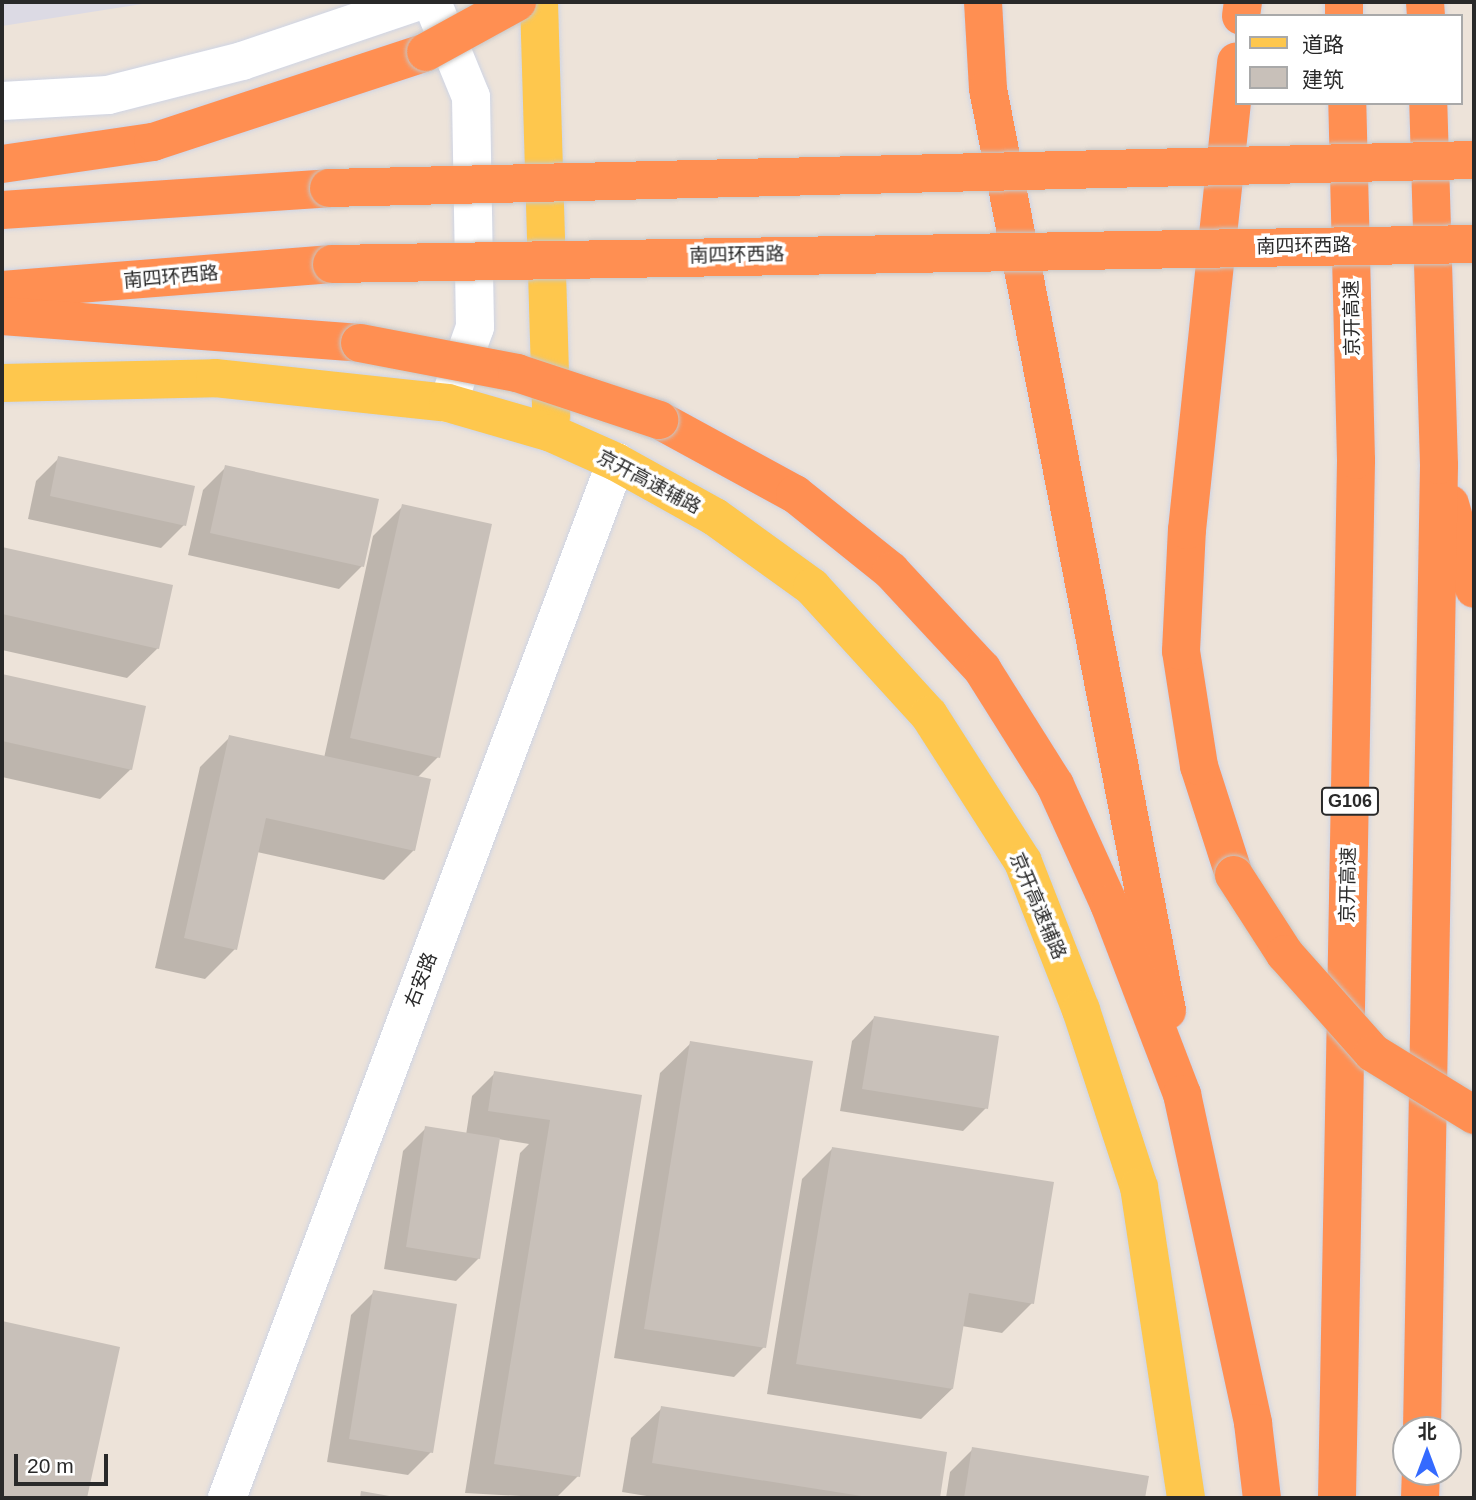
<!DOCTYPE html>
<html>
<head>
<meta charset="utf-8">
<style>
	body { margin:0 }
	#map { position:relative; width:1476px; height:1500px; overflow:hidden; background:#ede3d9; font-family:Arial,"Noto Sans SC",sans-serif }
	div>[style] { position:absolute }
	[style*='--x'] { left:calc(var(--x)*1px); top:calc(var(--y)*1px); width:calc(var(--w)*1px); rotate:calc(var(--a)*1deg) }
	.industrial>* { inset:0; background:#dcdae4 }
	.shadow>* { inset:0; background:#0003 }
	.building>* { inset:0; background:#c8c0b9 }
	.roads { filter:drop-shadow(0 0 2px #ced4e4) drop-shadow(0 0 2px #ced4e4) }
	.minor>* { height:38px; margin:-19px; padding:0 19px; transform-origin:19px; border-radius:19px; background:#fff }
	.major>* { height:38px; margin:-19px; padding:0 19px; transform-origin:19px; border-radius:19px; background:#fec74d }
	.highway>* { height:38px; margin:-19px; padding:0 19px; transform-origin:19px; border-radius:19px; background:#ff8f52 }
	.bridges { filter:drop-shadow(0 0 2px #c7c7c7) drop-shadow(0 0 2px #c7c7c7) }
	.highway-bridge>* { height:38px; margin:-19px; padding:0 19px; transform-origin:19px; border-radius:19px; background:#ff8f52 }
	span { translate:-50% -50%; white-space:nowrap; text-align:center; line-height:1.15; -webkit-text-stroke:7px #fff; paint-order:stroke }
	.shield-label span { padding:2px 5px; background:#fff; border:2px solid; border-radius:5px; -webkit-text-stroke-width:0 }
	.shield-label { font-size:18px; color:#292929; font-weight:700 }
	.street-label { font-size:19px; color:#292929 }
	.frame { position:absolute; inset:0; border:4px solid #292929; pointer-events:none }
	.legend { position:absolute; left:1235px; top:14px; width:228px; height:91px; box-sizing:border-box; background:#fff; border:2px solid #a9a9a9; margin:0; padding:9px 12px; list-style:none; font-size:21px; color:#292929 }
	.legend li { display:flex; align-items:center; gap:14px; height:35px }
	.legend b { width:35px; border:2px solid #a9a9a9 }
	.north { position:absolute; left:1392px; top:1416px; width:70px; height:70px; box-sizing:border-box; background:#fff; border:2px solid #a9a9a9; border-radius:50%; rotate:0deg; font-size:19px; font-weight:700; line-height:28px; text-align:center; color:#292929 }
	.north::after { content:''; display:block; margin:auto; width:24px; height:32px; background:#346aff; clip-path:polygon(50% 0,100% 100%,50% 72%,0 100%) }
	.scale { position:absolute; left:14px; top:1454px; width:94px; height:32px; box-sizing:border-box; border:4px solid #292929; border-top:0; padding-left:9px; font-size:21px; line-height:24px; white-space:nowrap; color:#292929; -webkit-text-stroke:5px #fff; paint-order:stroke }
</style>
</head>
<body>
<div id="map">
	<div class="industrial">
		<div style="clip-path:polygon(2px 2px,155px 2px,2px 26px)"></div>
	</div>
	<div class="shadow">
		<div style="clip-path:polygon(59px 458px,184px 525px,161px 548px,28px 519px,36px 481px)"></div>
		<div style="clip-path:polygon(226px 467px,362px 566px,339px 589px,188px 555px,203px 490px)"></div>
		<div style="clip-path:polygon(403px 506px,438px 757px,417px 778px,414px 850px,384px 880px,257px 852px,235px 949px,205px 979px,155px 968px,200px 767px,230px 737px,324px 758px,373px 536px)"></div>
		<div style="clip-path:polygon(2px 549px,171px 586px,158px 648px,127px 678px,2px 650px)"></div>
		<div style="clip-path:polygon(2px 676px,144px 707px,131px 769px,100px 799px,2px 777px)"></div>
		<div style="clip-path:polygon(874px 1018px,986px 1108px,963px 1131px,840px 1111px,852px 1041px)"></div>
		<div style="clip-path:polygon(691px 1043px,764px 1347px,734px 1377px,614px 1358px,660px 1073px)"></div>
		<div style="clip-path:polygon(495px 1073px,640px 1096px,578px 1476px,556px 1498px,465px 1493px,520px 1153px,529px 1144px,498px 1139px,479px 1258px,456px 1281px,384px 1269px,403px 1151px,426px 1128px,466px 1135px,472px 1096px)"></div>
		<div style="clip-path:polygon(832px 1149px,1032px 1303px,1002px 1333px,962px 1326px,952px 1389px,921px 1419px,767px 1394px,802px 1179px)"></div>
		<div style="clip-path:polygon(374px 1292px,431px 1452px,408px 1475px,327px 1462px,351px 1315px)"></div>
		<div style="clip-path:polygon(2px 1323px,118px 1348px,85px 1498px,2px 1498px)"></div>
		<div style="clip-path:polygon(662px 1408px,945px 1454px,938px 1498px,659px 1498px,622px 1492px,631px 1438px)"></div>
		<div style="clip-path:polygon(973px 1449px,1147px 1477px,1144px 1498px,946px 1498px,950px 1472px)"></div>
	</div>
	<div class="building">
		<div style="clip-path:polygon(58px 456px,195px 486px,186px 526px,50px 496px)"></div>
		<div style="clip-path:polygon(225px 465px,379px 499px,364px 567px,210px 533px)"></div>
		<div style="clip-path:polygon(402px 504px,492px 524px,440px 758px,350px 738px)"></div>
		<div style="clip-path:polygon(2px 547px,173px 585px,159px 649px,2px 614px)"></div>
		<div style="clip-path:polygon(2px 674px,146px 706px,132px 770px,2px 741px)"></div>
		<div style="clip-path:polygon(229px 735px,431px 779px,415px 851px,266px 818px,237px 950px,184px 938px)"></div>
		<div style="clip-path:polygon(874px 1016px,999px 1036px,988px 1109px,862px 1089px)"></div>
		<div style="clip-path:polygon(690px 1041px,813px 1061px,766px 1348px,644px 1329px)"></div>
		<div style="clip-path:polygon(494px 1071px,642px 1095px,580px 1477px,494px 1464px,550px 1120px,488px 1111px)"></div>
		<div style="clip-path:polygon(425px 1126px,500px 1138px,480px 1259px,406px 1247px)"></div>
		<div style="clip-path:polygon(832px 1147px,1054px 1182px,1034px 1304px,969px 1293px,953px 1389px,796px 1364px)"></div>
		<div style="clip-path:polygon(373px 1290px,457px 1304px,433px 1453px,349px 1439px)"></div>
		<div style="clip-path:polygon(2px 1321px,120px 1347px,87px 1498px,2px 1498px)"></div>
		<div style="clip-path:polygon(661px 1406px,947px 1452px,940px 1498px,874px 1498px,652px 1463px)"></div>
		<div style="clip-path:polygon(972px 1447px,1149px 1476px,1145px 1498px,964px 1498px)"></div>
		<div style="clip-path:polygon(361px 1491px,395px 1497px,395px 1498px,360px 1498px)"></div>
	</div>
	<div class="roads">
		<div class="minor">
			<div style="--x:432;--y:2;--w:103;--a:67.7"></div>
			<div style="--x:471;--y:97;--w:230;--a:89"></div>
			<div style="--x:475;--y:327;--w:81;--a:109.6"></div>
			<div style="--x:2;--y:101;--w:106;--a:-3.2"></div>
			<div style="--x:108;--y:95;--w:138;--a:-14.2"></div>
			<div style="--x:242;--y:61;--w:184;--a:-18.7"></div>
			<div style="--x:227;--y:1498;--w:1107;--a:-69.42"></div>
		</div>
		<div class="major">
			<div style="--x:539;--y:2;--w:414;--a:88.3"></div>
			<div style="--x:2;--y:383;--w:213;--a:-1.3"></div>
			<div style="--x:215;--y:378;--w:234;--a:6.1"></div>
			<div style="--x:448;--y:403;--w:107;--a:16.2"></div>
			<div style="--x:551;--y:433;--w:71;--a:24"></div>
			<div style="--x:616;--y:462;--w:113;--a:29.1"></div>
			<div style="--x:715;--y:517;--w:120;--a:35.8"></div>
			<div style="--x:812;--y:587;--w:173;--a:47.6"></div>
			<div style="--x:929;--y:715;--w:174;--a:57.4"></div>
			<div style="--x:1023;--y:862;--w:159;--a:68.6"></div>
			<div style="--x:1081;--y:1010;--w:186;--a:71.9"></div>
			<div style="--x:1139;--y:1187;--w:315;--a:81.4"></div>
		</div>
		<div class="highway">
			<div style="--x:983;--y:2;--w:87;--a:86.7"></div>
			<div style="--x:988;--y:89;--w:939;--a:79.01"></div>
			<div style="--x:1344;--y:2;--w:14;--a:90"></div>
			<div style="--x:1425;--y:2;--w:14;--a:86"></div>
			<div style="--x:1241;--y:16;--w:14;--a:-82"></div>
			<div style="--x:2;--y:164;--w:153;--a:-8.3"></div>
			<div style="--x:153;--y:142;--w:287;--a:-18.2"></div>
			<div style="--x:2;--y:210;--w:328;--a:-3.8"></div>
			<div style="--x:2;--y:290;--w:331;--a:-4.5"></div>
			<div style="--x:2;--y:316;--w:359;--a:4.3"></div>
			<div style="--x:659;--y:420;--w:155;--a:28.6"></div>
			<div style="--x:795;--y:494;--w:123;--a:38.7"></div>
			<div style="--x:891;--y:571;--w:134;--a:47.1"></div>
			<div style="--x:982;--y:669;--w:137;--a:57.8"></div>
			<div style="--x:1055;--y:785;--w:131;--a:65.6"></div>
			<div style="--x:1109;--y:904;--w:204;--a:69"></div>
			<div style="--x:1182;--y:1094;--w:337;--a:77.8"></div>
			<div style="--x:1253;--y:1423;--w:76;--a:83.2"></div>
			<div style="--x:1450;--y:504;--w:88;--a:74.2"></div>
			<div style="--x:1234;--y:875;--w:114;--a:-107.8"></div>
			<div style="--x:1199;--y:766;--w:116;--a:-98.9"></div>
			<div style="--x:1181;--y:651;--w:121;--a:-87.2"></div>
			<div style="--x:1187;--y:530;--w:471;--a:-84"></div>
			<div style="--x:1422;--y:1430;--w:965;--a:-88.99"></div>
			<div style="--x:1439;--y:465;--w:362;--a:-91.7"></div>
			<div style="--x:1337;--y:1498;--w:1038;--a:-88.95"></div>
			<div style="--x:1356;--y:460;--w:357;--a:-91.4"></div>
			<div style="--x:1420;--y:1498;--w:26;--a:-88"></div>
		</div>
	</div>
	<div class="bridges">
		<div class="highway-bridge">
			<div style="--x:426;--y:52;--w:104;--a:-28.8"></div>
			<div style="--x:329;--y:188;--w:1145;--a:-1.4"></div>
			<div style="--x:332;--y:264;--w:1142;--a:-1"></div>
			<div style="--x:360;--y:343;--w:160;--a:10.8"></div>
			<div style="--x:517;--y:373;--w:150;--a:18.3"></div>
			<div style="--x:1234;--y:875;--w:94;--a:57.2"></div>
			<div style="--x:1285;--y:954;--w:132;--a:48.4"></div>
			<div style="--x:1373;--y:1053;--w:119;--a:31.5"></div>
		</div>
	</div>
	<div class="shield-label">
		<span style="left:1350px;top:801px">G106</span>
	</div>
	<div class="street-label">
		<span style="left:1304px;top:246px;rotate:-1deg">南四环西路</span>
		<span style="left:737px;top:255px;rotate:-1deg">南四环西路</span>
		<span style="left:171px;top:277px;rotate:-5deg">南四环西路</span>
		<span style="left:1352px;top:318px;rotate:-91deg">京开高速</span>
		<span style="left:649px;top:482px;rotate:28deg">京开高速辅路</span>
		<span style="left:1348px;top:885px;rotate:-89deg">京开高速</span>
		<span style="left:1038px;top:906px;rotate:67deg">京开高速辅路</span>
		<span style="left:421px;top:980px;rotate:-69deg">右安路</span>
	</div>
	<div class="frame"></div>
	<ul class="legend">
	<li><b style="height:9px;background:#fec74d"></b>道路</li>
	<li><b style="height:19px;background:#c8c0b9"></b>建筑</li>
	</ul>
	<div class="north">北</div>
	<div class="scale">20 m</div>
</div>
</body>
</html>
